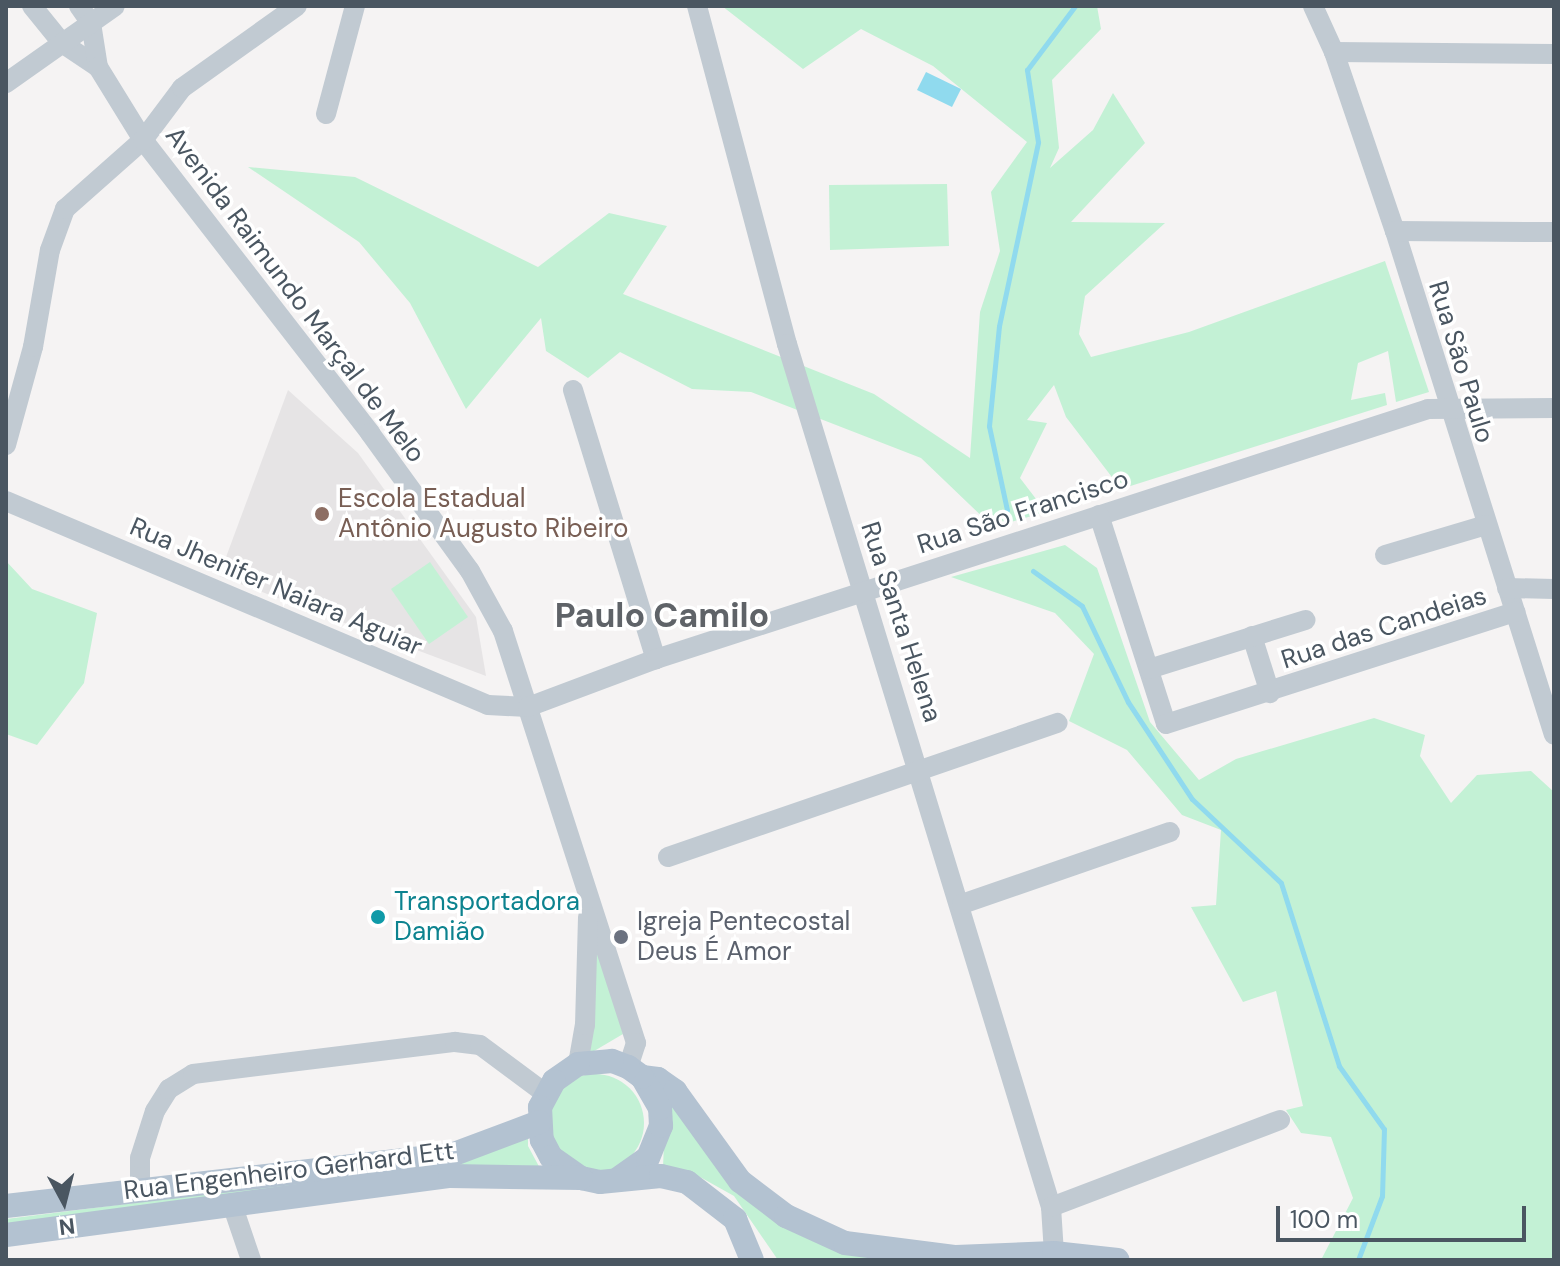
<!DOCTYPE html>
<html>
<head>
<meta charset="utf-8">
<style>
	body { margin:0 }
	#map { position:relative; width:1560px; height:1266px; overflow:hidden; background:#f5f3f3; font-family:"DM Sans",sans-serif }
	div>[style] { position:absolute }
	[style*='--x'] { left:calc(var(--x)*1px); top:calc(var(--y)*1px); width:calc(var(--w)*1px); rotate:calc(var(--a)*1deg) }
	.education>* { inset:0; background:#e6e4e5 }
	.green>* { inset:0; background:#c3f1d5 }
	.round { border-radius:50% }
	.water>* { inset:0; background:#90daee }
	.stream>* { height:5px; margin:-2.5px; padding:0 2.5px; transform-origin:2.5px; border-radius:2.5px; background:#90daee }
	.minor>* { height:20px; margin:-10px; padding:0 10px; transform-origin:10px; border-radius:10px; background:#c1cad2 }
	.major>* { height:24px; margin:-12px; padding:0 12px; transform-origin:12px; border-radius:12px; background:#b3c2d1 }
	.dots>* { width:22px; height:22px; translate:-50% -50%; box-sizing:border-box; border:4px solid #fff; border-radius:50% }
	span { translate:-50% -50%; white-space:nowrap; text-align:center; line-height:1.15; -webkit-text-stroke:7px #fff; paint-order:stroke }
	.street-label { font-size:26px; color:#4a5661 }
	.education-label { font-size:26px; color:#785e54 }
	.left { translate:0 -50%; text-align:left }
	.culture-label { font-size:26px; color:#0d838f }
	.worship-label { font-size:26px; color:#5b616d }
	.district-label { font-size:34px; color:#5f6368; font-weight:700 }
	.frame { position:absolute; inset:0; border:8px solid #4a5661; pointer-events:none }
	.north { position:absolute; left:24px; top:1162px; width:80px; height:80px; -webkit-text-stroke:6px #fff; paint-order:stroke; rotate:173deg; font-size:22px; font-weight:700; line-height:32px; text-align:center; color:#4a5661 }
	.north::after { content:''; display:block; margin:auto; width:28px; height:36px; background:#4a5661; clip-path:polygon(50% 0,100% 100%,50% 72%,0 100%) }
	.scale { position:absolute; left:1276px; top:1206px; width:250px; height:36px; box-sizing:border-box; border:4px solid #4a5661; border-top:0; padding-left:10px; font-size:24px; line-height:28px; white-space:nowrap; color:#4a5661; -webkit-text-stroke:6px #fff; paint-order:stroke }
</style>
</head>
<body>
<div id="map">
	<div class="education">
		<div style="clip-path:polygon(288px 390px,358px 453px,476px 617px,486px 676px,219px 576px)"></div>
	</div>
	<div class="green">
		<div style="clip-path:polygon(722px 6px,1097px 6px,1101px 29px,1052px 80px,1059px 148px,1050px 168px,1093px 130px,1113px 93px,1145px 143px,1071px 222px,1165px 223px,1085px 296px,1079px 334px,1091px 357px,1189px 332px,1385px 261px,1429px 392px,1396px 402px,1388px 351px,1358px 363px,1351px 400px,1385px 393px,1387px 405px,1121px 489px,1066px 417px,1054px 385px,1027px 420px,1047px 423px,1020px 478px,1046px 512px,993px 527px,921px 458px,751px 392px,692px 389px,620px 352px,588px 378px,546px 351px,541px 318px,466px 409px,410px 303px,359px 242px,248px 167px,355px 177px,538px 267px,609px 213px,667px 226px,623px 294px,874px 394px,970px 458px,980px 312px,1000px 251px,991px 192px,1027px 142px,933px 66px,861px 29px,803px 69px)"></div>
		<div style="clip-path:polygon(947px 184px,949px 246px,830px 250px,829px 185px)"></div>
		<div style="clip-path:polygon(1065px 545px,1097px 568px,1150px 722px,1199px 780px,1236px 759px,1374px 718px,1425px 735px,1420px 756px,1451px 803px,1477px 775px,1531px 771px,1554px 792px,1554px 1260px,1321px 1260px,1353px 1198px,1331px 1137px,1301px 1133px,1286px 1110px,1303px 1106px,1276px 991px,1243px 1002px,1191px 907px,1216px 905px,1221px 830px,1182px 815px,1127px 750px,1069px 721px,1094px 654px,1055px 613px,951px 577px)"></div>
		<div style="clip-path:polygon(6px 561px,32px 589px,97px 613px,84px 683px,37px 745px,6px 734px)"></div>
		<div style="clip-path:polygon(430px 562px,468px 617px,429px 644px,391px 589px)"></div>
		<div style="clip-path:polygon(596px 938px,623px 1034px,584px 1057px)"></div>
		<div class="round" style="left:546px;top:1074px;width:98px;height:98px"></div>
		<div style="clip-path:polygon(666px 1098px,721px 1173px,886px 1260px,778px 1260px,734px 1196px,700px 1177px,663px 1167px)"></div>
		<div style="clip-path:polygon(528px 1129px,528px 1146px,542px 1172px,6px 1229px,6px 1219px,300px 1182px)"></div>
	</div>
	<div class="water">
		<div style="clip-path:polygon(926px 72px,961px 89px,952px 107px,917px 90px)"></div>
	</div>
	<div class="stream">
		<div style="--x:1007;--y:510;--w:86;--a:-102.1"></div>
		<div style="--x:989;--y:426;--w:100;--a:-84.3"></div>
		<div style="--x:999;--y:326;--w:188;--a:-78"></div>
		<div style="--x:1038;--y:142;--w:73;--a:-98.7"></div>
		<div style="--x:1027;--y:70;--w:80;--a:-53.1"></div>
		<div style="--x:1033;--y:571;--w:60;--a:35.5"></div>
		<div style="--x:1082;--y:606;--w:106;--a:64.4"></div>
		<div style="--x:1128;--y:702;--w:116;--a:56.6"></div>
		<div style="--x:1192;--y:799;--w:122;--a:43.3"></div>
		<div style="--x:1281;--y:883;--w:192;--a:72.4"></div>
		<div style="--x:1339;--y:1066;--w:77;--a:54.5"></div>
		<div style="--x:1384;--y:1129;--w:67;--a:91.7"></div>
		<div style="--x:1382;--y:1196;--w:68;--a:110.6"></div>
	</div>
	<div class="minor">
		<div style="--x:32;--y:6;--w:48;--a:51"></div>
		<div style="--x:62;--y:43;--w:43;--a:33.7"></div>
		<div style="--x:79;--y:6;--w:21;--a:55"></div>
		<div style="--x:91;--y:23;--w:45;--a:81"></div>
		<div style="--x:98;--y:67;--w:86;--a:58.3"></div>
		<div style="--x:143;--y:140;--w:371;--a:52.2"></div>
		<div style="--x:370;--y:433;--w:170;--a:54.1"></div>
		<div style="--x:470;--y:571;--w:68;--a:61.2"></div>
		<div style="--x:503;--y:631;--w:433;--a:72.1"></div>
		<div style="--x:636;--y:1043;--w:25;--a:108"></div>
		<div style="--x:697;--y:6;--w:350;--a:75.1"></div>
		<div style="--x:787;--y:344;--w:902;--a:72.99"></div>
		<div style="--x:1051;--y:1207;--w:46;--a:86.3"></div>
		<div style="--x:1313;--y:6;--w:51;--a:65.5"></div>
		<div style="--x:1334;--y:52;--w:189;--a:71.2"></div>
		<div style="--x:1395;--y:231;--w:528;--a:72.49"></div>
		<div style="--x:1334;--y:52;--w:220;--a:0.5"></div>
		<div style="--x:6;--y:83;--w:133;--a:-35.2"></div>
		<div style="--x:326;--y:114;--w:112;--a:-75"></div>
		<div style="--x:1395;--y:231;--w:159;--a:0.4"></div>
		<div style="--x:573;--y:390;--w:282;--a:72.9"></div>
		<div style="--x:6;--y:445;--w:102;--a:-74.6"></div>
		<div style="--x:33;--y:347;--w:98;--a:-80.1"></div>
		<div style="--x:50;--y:250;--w:44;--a:-69.9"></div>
		<div style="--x:65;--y:209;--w:104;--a:-41.5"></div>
		<div style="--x:143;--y:140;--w:65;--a:-53.1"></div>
		<div style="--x:182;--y:88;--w:141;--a:-35.5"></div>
		<div style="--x:6;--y:501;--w:523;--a:22.94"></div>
		<div style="--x:488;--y:705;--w:40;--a:2.9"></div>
		<div style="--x:528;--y:707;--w:137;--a:-20.6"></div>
		<div style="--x:656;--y:659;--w:811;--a:-17.94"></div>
		<div style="--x:1428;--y:409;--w:126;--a:-0.5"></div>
		<div style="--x:1099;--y:515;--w:219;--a:72.2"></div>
		<div style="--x:1166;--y:724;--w:367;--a:-17.8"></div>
		<div style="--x:1385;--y:555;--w:105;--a:-16.5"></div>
		<div style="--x:1507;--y:588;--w:47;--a:1.2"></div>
		<div style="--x:1252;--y:636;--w:60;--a:72.5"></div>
		<div style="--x:1149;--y:669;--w:164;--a:-17.4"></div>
		<div style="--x:668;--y:857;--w:412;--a:-19"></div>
		<div style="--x:962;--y:904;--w:220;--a:-19.1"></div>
		<div style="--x:578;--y:1064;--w:40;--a:-80"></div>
		<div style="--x:585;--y:1025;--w:108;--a:-88.4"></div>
		<div style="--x:140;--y:1188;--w:30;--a:-90"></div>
		<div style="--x:140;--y:1158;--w:49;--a:-72.3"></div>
		<div style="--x:155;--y:1111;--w:26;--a:-58"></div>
		<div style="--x:169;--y:1089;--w:28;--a:-32"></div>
		<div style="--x:193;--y:1074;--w:264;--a:-7"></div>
		<div style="--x:455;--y:1042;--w:25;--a:7"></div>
		<div style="--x:480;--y:1045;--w:82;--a:36.6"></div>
		<div style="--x:233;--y:1207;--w:56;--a:71.2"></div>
		<div style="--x:1051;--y:1207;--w:245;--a:-20.8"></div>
	</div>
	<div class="major">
		<div style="--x:642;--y:1077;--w:16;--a:7"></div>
		<div style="--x:658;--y:1079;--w:21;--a:35"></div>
		<div style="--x:675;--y:1091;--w:111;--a:54.2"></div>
		<div style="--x:740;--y:1181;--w:58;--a:37.3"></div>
		<div style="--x:786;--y:1216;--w:65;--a:24.6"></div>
		<div style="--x:845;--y:1243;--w:112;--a:7.2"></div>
		<div style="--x:956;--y:1257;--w:98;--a:-2.3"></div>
		<div style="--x:1054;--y:1253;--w:64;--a:6.2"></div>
		<div style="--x:619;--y:1178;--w:35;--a:-35"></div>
		<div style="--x:648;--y:1158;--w:35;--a:-68"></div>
		<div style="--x:661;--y:1126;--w:18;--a:-93"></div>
		<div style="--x:660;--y:1108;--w:36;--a:-120"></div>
		<div style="--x:642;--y:1077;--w:17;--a:-144"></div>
		<div style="--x:628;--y:1067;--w:17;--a:-159"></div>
		<div style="--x:612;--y:1061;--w:34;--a:175"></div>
		<div style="--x:578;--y:1064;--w:29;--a:145"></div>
		<div style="--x:554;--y:1081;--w:30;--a:118"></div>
		<div style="--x:540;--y:1107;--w:33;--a:87"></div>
		<div style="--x:542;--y:1140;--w:19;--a:62"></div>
		<div style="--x:551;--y:1157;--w:37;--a:35"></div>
		<div style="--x:581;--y:1178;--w:19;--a:12"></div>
		<div style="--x:600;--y:1182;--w:61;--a:-5.6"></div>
		<div style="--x:661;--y:1176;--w:27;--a:13"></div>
		<div style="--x:687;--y:1182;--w:61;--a:37.6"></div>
		<div style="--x:735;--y:1219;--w:44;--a:67.5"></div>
		<div style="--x:6;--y:1206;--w:451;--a:-6.6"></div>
		<div style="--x:454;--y:1154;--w:91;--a:-20.6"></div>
		<div style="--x:6;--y:1235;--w:448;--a:-7.6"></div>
		<div style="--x:450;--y:1176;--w:131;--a:0.9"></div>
	</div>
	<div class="dots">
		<div style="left:322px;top:514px;background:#8d6e63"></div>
		<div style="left:378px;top:917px;background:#0f9aa8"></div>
		<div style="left:621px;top:937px;background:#6b7280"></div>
	</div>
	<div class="street-label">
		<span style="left:295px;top:295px;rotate:53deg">Avenida Raimundo Marçal de Melo</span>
		<span style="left:1461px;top:362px;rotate:73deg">Rua São Paulo</span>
		<span style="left:1023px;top:512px;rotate:-18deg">Rua São Francisco</span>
		<span style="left:276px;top:587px;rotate:23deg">Rua Jhenifer Naiara Aguiar</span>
		<span style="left:901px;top:622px;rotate:72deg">Rua Santa Helena</span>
		<span style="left:1384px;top:628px;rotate:-18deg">Rua das Candeias</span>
		<span style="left:289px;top:1171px;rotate:-7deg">Rua Engenheiro Gerhard Ett</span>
	</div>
	<div class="education-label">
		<span class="left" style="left:338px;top:514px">Escola Estadual<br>Antônio Augusto Ribeiro</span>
	</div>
	<div class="culture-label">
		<span class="left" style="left:394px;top:917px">Transportadora<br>Damião</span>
	</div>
	<div class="worship-label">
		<span class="left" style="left:637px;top:937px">Igreja Pentecostal<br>Deus É Amor</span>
	</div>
	<div class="district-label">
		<span style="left:662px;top:616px">Paulo Camilo</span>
	</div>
	<div class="frame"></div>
	<div class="north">N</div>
	<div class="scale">100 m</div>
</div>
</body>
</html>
